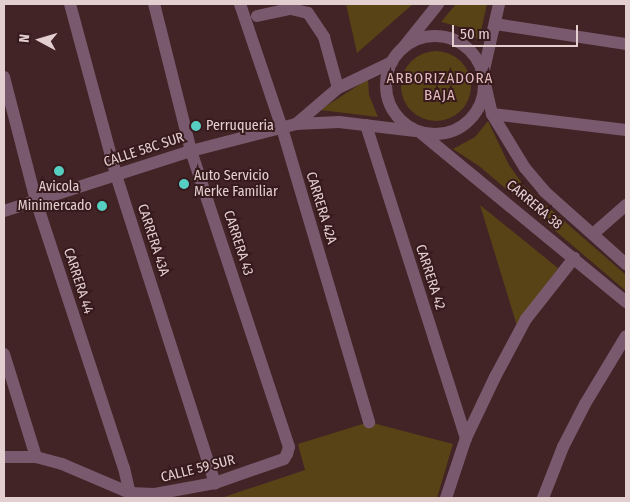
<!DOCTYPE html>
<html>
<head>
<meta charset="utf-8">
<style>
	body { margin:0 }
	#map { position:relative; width:630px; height:502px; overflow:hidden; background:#422326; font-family:"Fira Sans Condensed",sans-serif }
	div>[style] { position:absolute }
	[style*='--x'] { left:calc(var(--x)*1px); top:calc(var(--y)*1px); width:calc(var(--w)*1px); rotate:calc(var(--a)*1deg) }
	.green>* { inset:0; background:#574316 }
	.round { border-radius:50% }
	.minor>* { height:12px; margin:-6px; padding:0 6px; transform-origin:6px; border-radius:6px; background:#79596d }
	.tertiary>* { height:12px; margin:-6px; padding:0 6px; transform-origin:6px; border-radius:6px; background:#79596d }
	.tertiary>.ring { margin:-6px; padding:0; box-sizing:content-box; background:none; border:12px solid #79596d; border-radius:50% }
	.dots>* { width:14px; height:14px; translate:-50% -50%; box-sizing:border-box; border:2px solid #371a1c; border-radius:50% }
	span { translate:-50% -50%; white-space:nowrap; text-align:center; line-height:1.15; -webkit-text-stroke:4px #371a1c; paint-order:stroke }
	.poi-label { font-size:14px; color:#e4cfd0 }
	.left { translate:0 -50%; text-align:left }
	.right { translate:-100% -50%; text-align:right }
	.street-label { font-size:14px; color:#e4cfd0 }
	.neighbourhood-label { font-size:15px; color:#e4bbbd; letter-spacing:1px }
	.frame { position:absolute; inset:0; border:5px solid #e4cfd0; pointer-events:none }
	.north { position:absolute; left:15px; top:15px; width:50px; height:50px; -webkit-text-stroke:4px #371a1c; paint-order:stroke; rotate:276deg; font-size:14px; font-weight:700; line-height:20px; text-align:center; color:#e4cfd0 }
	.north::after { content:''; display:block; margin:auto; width:18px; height:22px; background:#e4cfd0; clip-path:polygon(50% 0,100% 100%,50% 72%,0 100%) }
	.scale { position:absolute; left:452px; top:25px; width:126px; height:22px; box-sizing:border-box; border:2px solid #e4cfd0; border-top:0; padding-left:6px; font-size:15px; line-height:18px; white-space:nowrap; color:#e4cfd0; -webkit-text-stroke:4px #371a1c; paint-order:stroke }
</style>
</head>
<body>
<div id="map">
	<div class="green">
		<div style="clip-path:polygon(346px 4px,413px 4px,357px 53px)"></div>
		<div style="clip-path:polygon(456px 4px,487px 4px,479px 40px,457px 26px,441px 22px)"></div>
		<div class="round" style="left:401px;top:51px;width:70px;height:70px"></div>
		<div style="clip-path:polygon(368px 79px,369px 95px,378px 117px,320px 110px)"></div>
		<div style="clip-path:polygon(488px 121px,509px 165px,524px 186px,626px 275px,626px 291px,479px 166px,453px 149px,475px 137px)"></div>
		<div style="clip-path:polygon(480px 205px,558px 268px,517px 326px)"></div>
		<div style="clip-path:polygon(369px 422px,453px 444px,437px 498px,221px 498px,305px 470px,298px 444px)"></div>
	</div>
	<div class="minor">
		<div style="--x:70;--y:4;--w:177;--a:74.9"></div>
		<div style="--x:116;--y:175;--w:324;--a:72.2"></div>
		<div style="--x:240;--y:4;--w:131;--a:71.3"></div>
		<div style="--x:282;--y:128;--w:307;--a:73.5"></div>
		<div style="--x:257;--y:16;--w:35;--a:-12"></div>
		<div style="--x:291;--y:9;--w:17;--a:13"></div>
		<div style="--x:308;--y:13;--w:29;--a:56"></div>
		<div style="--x:324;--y:37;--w:53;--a:74.6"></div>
		<div style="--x:495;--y:24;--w:133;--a:8.7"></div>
		<div style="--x:402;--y:49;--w:58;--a:-51.3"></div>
		<div style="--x:483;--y:74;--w:72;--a:-77.1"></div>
		<div style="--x:4;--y:77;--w:128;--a:75.5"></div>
		<div style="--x:36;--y:201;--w:281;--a:71.8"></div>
		<div style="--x:124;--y:468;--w:26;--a:77"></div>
		<div style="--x:492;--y:114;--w:135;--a:6.8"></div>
		<div style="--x:366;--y:125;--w:329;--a:72.3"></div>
		<div style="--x:593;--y:234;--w:44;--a:-41.3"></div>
		<div style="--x:4;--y:354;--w:108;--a:72.7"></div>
		<div style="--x:4;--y:457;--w:32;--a:0"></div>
		<div style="--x:36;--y:457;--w:27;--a:15"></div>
		<div style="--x:62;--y:464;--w:74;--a:23.1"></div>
		<div style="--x:130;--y:493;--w:25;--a:2"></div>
		<div style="--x:155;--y:494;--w:61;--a:-10.4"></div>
		<div style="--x:215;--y:483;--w:73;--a:-19.2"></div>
		<div style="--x:284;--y:459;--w:6;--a:-59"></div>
		<div style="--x:287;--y:454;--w:7;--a:-74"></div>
		<div style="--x:289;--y:447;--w:312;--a:-108.3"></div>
		<div style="--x:191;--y:151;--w:152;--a:-104.1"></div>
		<div style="--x:446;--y:498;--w:63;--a:-71.6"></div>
		<div style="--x:466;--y:438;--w:68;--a:-64.6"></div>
		<div style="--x:495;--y:377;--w:66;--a:-61.9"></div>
		<div style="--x:526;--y:319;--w:78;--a:-51.8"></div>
		<div style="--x:543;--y:498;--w:55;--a:-68.6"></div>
		<div style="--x:563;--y:447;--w:48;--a:-62.9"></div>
		<div style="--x:585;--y:404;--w:79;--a:-58.9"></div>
	</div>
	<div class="tertiary">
		<div class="ring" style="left:386px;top:36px;width:86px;height:86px"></div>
		<div style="--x:486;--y:88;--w:27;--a:77"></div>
		<div style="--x:492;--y:114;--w:63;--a:58.6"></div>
		<div style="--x:525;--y:168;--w:30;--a:50"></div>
		<div style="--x:544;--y:191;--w:110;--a:41.7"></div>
		<div style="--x:296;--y:124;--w:55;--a:-40.6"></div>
		<div style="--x:338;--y:88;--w:60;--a:-25.7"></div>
		<div style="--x:421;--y:133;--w:266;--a:39.5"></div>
		<div style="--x:4;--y:211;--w:196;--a:-17.8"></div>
		<div style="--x:191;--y:151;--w:108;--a:-14.4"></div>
		<div style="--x:296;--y:124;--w:43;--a:-2.7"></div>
		<div style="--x:339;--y:122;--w:77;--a:6.8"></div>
	</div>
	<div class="dots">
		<div style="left:196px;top:126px;background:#57cec2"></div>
		<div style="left:59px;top:171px;background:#57cec2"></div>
		<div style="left:184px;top:184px;background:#57cec2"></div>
		<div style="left:102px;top:206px;background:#57cec2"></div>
	</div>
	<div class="poi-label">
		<span class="left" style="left:206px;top:126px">Perruqueria</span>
		<span class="left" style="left:194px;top:184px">Auto Servicio<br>Merke Familiar</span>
		<span style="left:59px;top:187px">Avicola</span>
		<span class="right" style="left:92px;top:206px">Minimercado</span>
	</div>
	<div class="street-label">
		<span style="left:144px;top:150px;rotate:-18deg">CALLE 58C SUR</span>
		<span style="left:534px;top:205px;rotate:40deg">CARRERA 38</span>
		<span style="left:321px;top:208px;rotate:73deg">CARRERA 42A</span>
		<span style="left:153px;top:240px;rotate:72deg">CARRERA 43A</span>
		<span style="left:238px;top:243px;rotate:72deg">CARRERA 43</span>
		<span style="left:430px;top:277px;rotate:72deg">CARRERA 42</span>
		<span style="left:78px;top:281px;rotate:72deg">CARRERA 44</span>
		<span style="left:198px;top:469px;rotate:-14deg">CALLE 59 SUR</span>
	</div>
	<div class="neighbourhood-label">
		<span style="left:440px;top:87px">ARBORIZADORA<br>BAJA</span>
	</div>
	<div class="frame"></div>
	<div class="north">N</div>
	<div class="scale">50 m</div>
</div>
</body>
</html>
